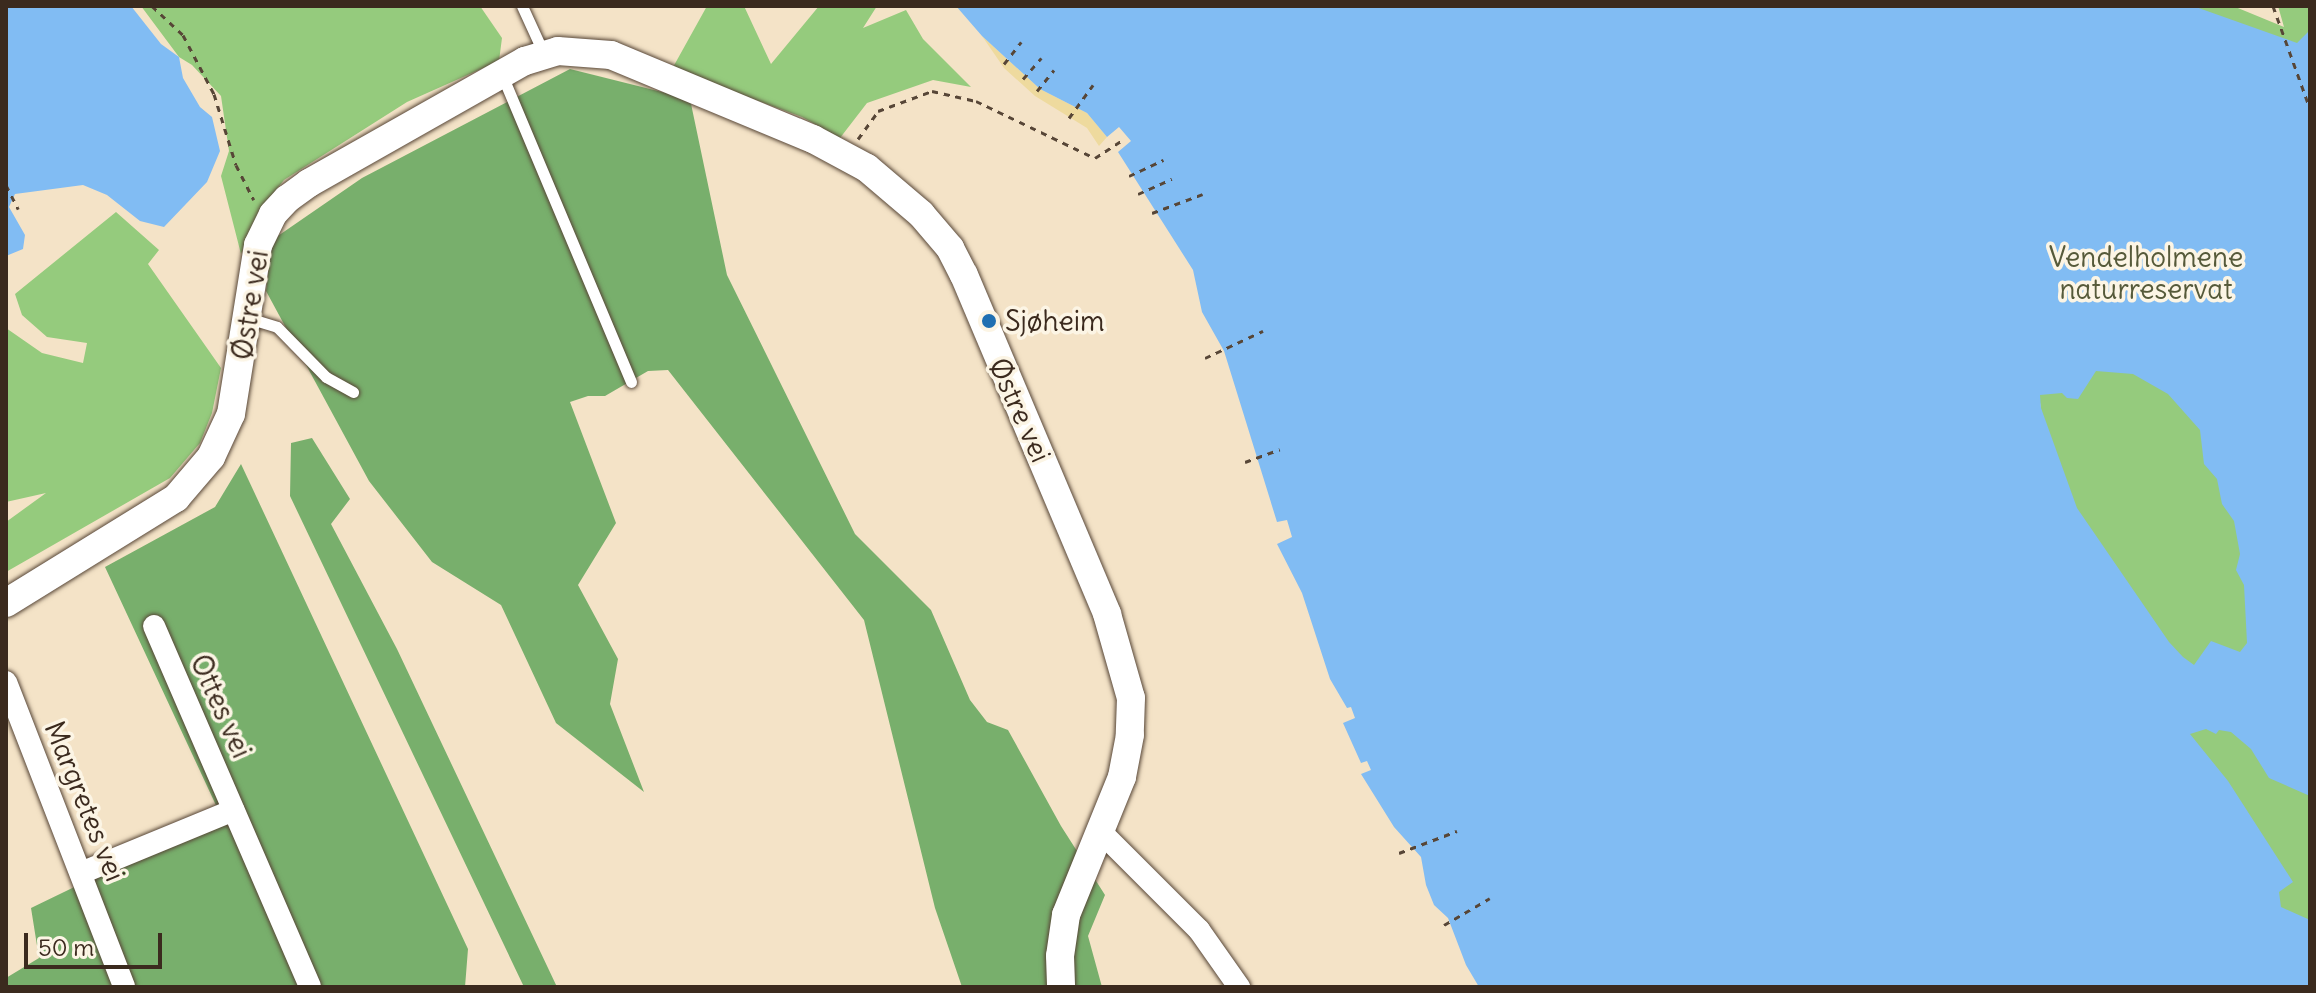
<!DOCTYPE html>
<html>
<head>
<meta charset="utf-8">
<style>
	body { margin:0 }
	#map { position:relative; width:2316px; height:993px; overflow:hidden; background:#f4e3c7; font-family:Delius,sans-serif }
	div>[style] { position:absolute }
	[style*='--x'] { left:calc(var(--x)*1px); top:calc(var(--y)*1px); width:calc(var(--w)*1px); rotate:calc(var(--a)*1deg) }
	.green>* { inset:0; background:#95cb7d }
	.forest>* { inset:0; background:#78af6c }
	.sand>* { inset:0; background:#eeda9e }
	.water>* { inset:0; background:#81bcf3 }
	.path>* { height:3px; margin-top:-1.5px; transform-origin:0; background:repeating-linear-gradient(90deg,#574637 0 6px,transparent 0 12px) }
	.roads { filter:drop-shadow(0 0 2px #574637) drop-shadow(0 0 2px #574637) }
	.service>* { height:11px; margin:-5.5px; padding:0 5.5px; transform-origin:5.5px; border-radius:5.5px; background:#fff }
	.minor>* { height:22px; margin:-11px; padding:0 11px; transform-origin:11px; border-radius:11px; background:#fff }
	.tertiary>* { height:28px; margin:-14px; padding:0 14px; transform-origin:14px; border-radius:14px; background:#fff }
	.dots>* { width:22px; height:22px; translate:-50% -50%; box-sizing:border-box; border:4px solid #fcf5e5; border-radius:50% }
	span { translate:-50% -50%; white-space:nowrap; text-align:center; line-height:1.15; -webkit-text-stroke:7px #fcf5e5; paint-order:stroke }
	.park-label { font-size:28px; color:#565a3a }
	.street-label { font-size:28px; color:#3b2a1e }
	.poi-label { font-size:28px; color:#3b2a1e }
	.left { translate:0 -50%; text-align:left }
	.frame { position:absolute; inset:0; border:8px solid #3b2a1e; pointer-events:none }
	.scale { position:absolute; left:24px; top:933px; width:138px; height:36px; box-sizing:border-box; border:4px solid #3b2a1e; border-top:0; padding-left:10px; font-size:24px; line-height:28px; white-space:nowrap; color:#3b2a1e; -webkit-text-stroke:6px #fcf5e5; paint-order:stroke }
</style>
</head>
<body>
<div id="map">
	<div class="green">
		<div style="clip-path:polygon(141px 6px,480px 6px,502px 38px,499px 61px,407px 102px,284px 180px,259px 211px,241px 254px,221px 176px,229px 151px,221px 96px,192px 65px,179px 57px)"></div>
		<div style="clip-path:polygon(707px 6px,744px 6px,771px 64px,819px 6px,877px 6px,863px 28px,906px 10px,923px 39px,971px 87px,933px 80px,867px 103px,840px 138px,802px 117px,672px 69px)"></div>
		<div style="clip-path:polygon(2077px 6px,2233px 6px,2284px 27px,2278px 6px,2310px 6px,2310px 941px,2269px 924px,2061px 542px,1997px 117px)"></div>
		<div style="clip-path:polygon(116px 212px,159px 250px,148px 264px,221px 368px,212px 413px,200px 443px,170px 478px,6px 572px,6px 522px,46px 493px,6px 502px,6px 328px,42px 353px,83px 363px,87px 343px,47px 337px,22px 315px,15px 294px)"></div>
	</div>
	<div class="forest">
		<div style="clip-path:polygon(570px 69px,690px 99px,727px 275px,855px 534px,931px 610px,970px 700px,987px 722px,1008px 730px,1061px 826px,1105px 895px,1088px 936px,1102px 987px,962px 987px,935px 908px,864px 620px,668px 370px,648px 371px,605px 396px,588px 396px,570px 402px,616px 523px,578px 585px,618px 659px,610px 704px,644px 792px,556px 723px,501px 605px,432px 562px,369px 481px,266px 291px,272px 240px,362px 178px)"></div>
		<div style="clip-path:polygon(312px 438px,350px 499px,331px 524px,397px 649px,557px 987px,524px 987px,290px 496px,291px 443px)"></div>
		<div style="clip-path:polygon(241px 464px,468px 949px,465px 987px,6px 987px,6px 978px,39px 958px,31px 908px,221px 816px,105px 567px,215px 507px)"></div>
	</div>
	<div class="sand">
		<div style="clip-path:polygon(982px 36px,1040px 89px,1087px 113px,1107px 137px,1099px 146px,1087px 128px,1035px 96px,1004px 68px)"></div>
	</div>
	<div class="water">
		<div style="clip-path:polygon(6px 6px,131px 6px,161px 44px,179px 57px,183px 78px,200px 107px,212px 117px,220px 151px,207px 182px,164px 227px,140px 221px,107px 195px,83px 185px,15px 194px,9px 207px,25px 235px,23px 249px,6px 256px)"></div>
		<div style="clip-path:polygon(evenodd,956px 6px,2193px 6px,2297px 43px,2310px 30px,2310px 796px,2269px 778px,2251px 749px,2231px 732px,2219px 730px,2216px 734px,2206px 729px,2190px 734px,2228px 781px,2293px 882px,2279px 892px,2281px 907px,2310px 920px,2310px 987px,1479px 987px,1466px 965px,1448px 918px,1434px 905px,1426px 885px,1421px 857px,1394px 827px,1361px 774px,1371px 770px,1367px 761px,1361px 763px,1343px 723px,1355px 718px,1351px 707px,1347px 708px,1330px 679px,1302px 593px,1277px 544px,1292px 537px,1287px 520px,1277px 522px,1224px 351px,1202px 312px,1193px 270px,1118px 152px,1131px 141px,1119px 127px,1107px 137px,1087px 113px,1040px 89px,982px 36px,956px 6px,2096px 371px,2133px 374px,2168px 394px,2200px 430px,2204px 464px,2217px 479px,2222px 504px,2234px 521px,2240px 554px,2236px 570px,2244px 585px,2247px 643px,2240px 652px,2211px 641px,2194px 665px,2183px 657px,2169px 642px,2077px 508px,2041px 408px,2040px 395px,2062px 393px,2067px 398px,2078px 399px,2096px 371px)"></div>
	</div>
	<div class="path">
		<div style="--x:152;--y:6;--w:42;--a:43.1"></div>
		<div style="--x:183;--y:35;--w:67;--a:62.3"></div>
		<div style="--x:214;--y:94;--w:74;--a:72.8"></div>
		<div style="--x:236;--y:165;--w:39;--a:63"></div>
		<div style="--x:2273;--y:6;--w:109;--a:70.2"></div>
		<div style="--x:1004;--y:64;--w:28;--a:-52"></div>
		<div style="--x:1023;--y:79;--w:28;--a:-49"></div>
		<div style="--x:1037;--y:91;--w:27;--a:-51"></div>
		<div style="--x:1069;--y:118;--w:41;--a:-54"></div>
		<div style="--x:858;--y:139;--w:34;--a:-54"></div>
		<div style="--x:878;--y:111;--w:58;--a:-20.3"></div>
		<div style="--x:932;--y:91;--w:45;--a:12.8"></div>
		<div style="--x:976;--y:101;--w:132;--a:25.6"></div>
		<div style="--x:1095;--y:158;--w:31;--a:-33"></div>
		<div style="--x:1129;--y:176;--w:38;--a:-25"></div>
		<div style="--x:6;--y:185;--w:27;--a:63"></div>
		<div style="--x:1138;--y:194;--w:37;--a:-24"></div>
		<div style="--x:1152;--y:213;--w:54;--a:-20.4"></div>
		<div style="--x:1205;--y:358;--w:64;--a:-25"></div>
		<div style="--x:1245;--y:462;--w:37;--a:-20"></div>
		<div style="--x:1399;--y:853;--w:62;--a:-20.8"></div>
		<div style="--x:1444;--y:925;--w:53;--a:-30.4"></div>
	</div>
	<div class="roads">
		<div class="service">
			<div style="--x:522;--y:6;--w:53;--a:65.4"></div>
			<div style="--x:502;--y:75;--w:333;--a:67.2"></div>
			<div style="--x:248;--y:318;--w:30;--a:17"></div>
			<div style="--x:277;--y:327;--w:70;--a:45.6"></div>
			<div style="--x:326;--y:377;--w:31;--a:29"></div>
		</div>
		<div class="minor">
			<div style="--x:154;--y:626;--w:393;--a:66.6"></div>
			<div style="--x:6;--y:682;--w:327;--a:68.8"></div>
			<div style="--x:1100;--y:831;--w:140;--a:45"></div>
			<div style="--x:1199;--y:930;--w:70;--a:54.9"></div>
			<div style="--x:81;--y:873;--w:165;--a:-22.4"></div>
		</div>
		<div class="tertiary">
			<div style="--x:6;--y:603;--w:200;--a:-31.7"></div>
			<div style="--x:176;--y:498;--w:54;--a:-49.5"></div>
			<div style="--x:211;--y:457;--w:47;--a:-65.1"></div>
			<div style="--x:231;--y:414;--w:171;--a:-80.9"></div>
			<div style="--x:258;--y:245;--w:34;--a:-64"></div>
			<div style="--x:273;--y:214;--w:21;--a:-47"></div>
			<div style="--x:287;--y:199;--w:27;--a:-36"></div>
			<div style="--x:309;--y:183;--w:248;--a:-29.5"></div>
			<div style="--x:525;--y:61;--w:34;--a:-17"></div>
			<div style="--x:558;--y:51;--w:53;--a:4.3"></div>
			<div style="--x:611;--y:55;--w:219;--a:22.6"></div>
			<div style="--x:813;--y:139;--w:61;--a:28.2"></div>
			<div style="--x:867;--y:168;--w:71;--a:40.4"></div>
			<div style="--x:921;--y:214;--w:45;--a:49.5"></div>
			<div style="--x:950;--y:248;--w:30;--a:63"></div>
			<div style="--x:964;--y:275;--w:368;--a:67.1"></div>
			<div style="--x:1107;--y:614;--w:87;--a:74.1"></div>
			<div style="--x:1131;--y:698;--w:37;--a:92"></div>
			<div style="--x:1130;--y:735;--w:43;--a:100.8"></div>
			<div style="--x:1122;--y:777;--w:149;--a:112.1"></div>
			<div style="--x:1066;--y:915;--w:41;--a:98.3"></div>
			<div style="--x:1060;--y:956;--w:31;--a:88"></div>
		</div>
	</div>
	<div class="dots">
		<div style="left:989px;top:321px;background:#1f6fb2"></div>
	</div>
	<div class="park-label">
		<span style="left:2146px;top:273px">Vendelholmene<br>naturreservat</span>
	</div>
	<div class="street-label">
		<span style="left:250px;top:305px;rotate:-81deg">Østre vei</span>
		<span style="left:1020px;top:410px;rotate:66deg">Østre vei</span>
		<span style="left:221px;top:706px;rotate:66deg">Ottes vei</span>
		<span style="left:85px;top:801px;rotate:68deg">Margretes vei</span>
	</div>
	<div class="poi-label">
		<span class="left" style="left:1005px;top:321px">Sjøheim</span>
	</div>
	<div class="frame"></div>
	<div class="scale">50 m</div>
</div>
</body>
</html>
